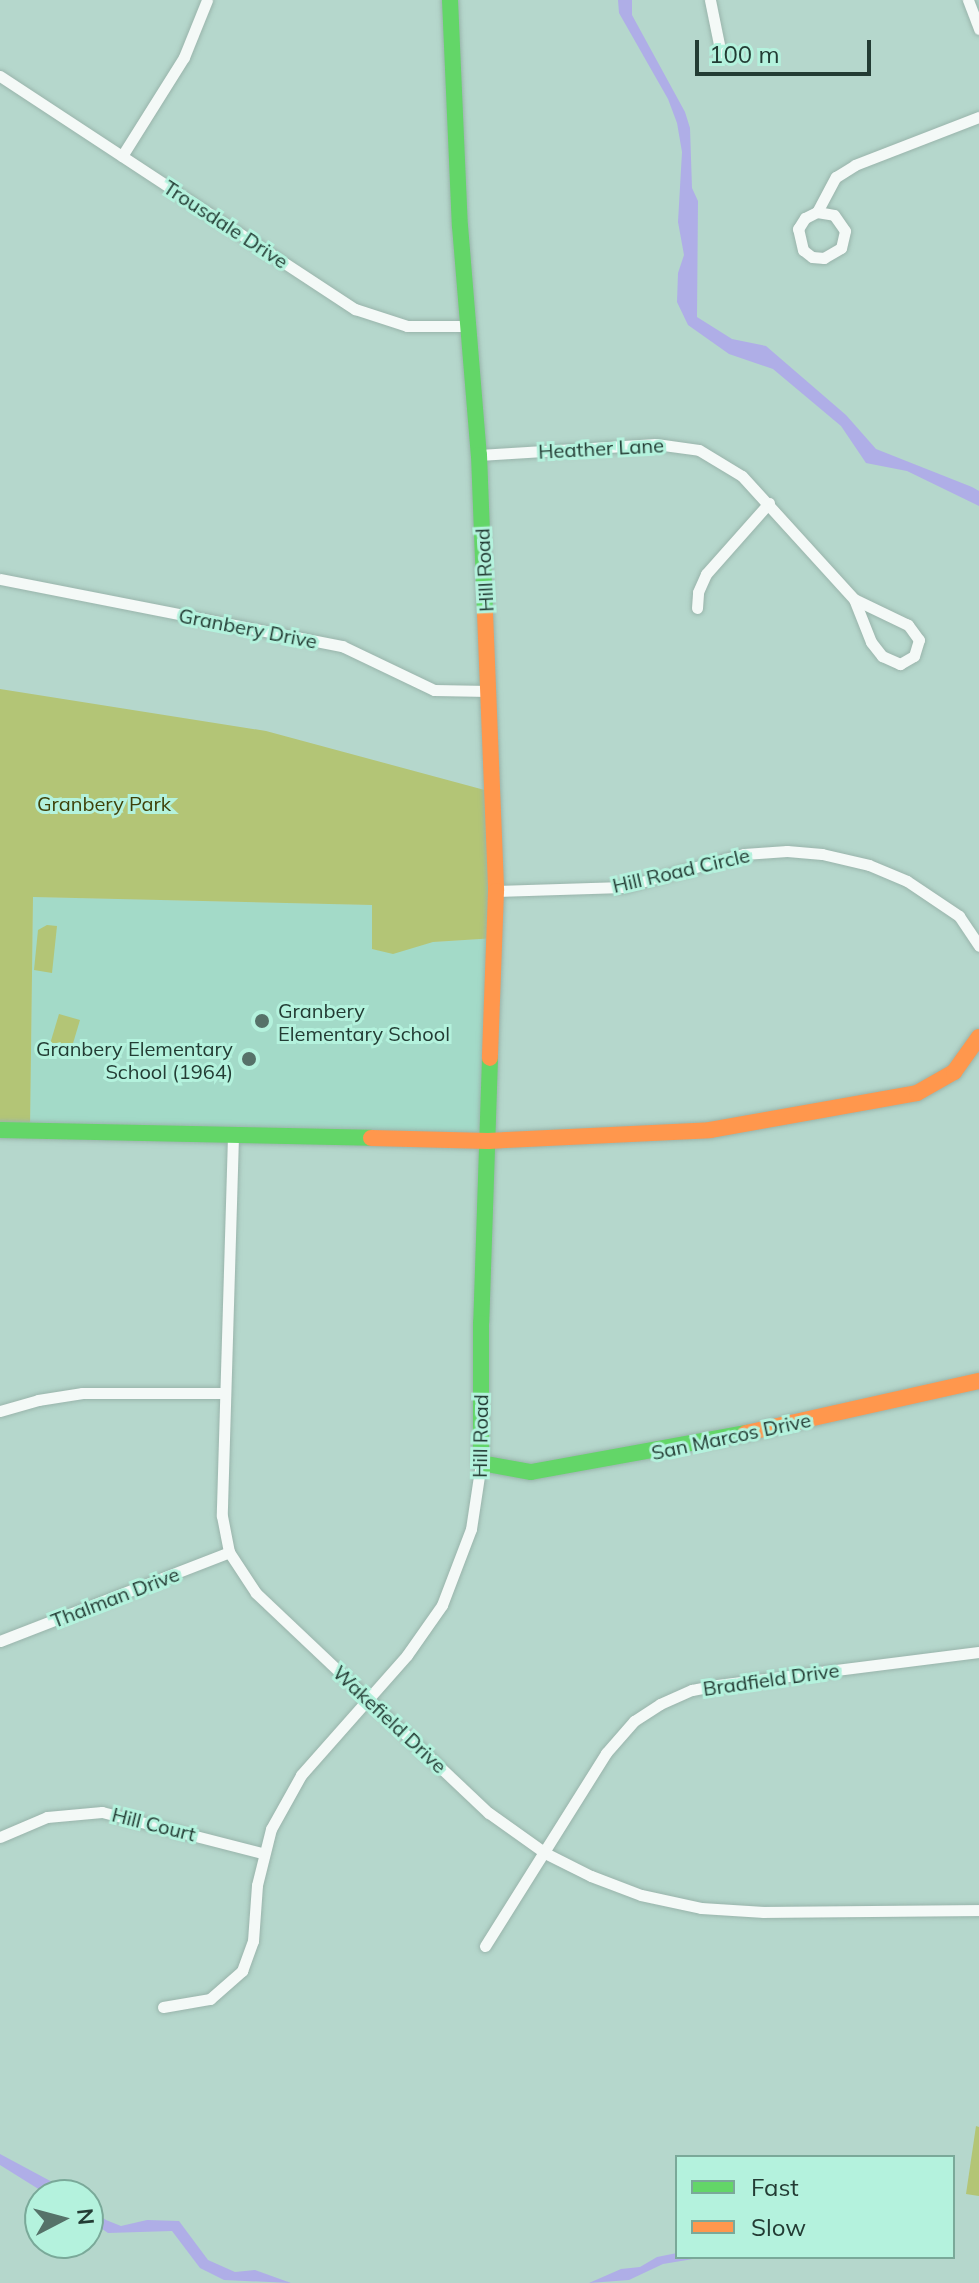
<!DOCTYPE html>
<html>
<head>
<meta charset="utf-8">
<style>
	body { margin:0 }
	#map { position:relative; width:979px; height:2283px; overflow:hidden; background:#b5d7cc; font-family:Mulish,sans-serif }
	div>[style] { position:absolute }
	[style*='--x'] { left:calc(var(--x)*1px); top:calc(var(--y)*1px); width:calc(var(--w)*1px); rotate:calc(var(--a)*1deg) }
	.built>* { inset:0; background:#a3dac8 }
	.green>* { inset:0; background:#b3c576 }
	.water>* { inset:0; background:#afaee7 }
	.roads { filter:drop-shadow(0 0 2px #99b4ab) drop-shadow(0 0 2px #99b4ab) }
	.street>* { height:11px; margin:-5.5px; padding:0 5.5px; transform-origin:5.5px; border-radius:5.5px; background:#f4f9f7 }
	.fast>* { height:16px; margin:-8px; padding:0 8px; transform-origin:8px; border-radius:8px; background:#63d668 }
	.slow>* { height:16px; margin:-8px; padding:0 8px; transform-origin:8px; border-radius:8px; background:#ff974d }
	.dots>* { width:22px; height:22px; translate:-50% -50%; box-sizing:border-box; border:4px solid #b4f2dd; border-radius:50% }
	span { translate:-50% -50%; white-space:nowrap; text-align:center; line-height:1.15; -webkit-text-stroke:6px #b4f2dd; paint-order:stroke }
	.street-label { font-size:20px; color:#233c34 }
	.park-label { font-size:20px; color:#3f4109 }
	.poi-label { font-size:20px; color:#233c34 }
	.left { translate:0 -50%; text-align:left }
	.right { translate:-100% -50%; text-align:right }
	.legend { position:absolute; left:675px; top:2155px; width:280px; height:104px; box-sizing:border-box; background:#b4f2dd; border:2px solid #7aa999; margin:0; padding:10px 14px; list-style:none; font-size:24px; color:#233c34 }
	.legend li { display:flex; align-items:center; gap:16px; height:40px }
	.legend b { width:40px; border:2px solid #7aa999 }
	.north { position:absolute; left:24px; top:2179px; width:80px; height:80px; box-sizing:border-box; background:#b4f2dd; border:2px solid #7aa999; border-radius:50%; rotate:84deg; font-size:22px; font-weight:700; line-height:32px; text-align:center; color:#233c34 }
	.north::after { content:''; display:block; margin:auto; width:28px; height:36px; background:#567269; clip-path:polygon(50% 0,100% 100%,50% 72%,0 100%) }
	.scale { position:absolute; left:695px; top:40px; width:176px; height:36px; box-sizing:border-box; border:4px solid #233c34; border-top:0; padding-left:10px; font-size:24px; line-height:28px; white-space:nowrap; color:#233c34; -webkit-text-stroke:6px #b4f2dd; paint-order:stroke }
</style>
</head>
<body>
<div id="map">
	<div class="built">
		<div style="clip-path:polygon(33px 897px,373px 905px,372px 949px,393px 953px,433px 942px,496px 938px,488px 1141px,30px 1131px)"></div>
	</div>
	<div class="green">
		<div style="clip-path:polygon(0 689px,266px 731px,492px 792px,496px 938px,433px 942px,393px 954px,372px 949px,372px 905px,33px 897px,30px 1131px,0 1131px)"></div>
		<div style="clip-path:polygon(47px 925px,57px 926px,52px 973px,34px 970px,38px 930px)"></div>
		<div style="clip-path:polygon(59px 1014px,80px 1020px,71px 1050px,50px 1044px)"></div>
		<div style="clip-path:polygon(976px 2126px,979px 2127px,979px 2196px,966px 2194px)"></div>
	</div>
	<div class="water">
		<div style="clip-path:polygon(618px 0,632px 0,632px 15px,685px 112px,690px 128px,692px 188px,698px 201px,697px 317px,732px 339px,766px 346px,846px 415px,876px 449px,972px 487px,979px 491px,979px 506px,907px 471px,866px 463px,841px 426px,773px 369px,729px 354px,688px 325px,677px 302px,678px 273px,684px 255px,678px 222px,682px 152px,677px 123px,668px 99px,619px 13px)"></div>
		<div style="clip-path:polygon(0 2154px,69px 2191px,75px 2195px,48px 2195px,0 2165px)"></div>
		<div style="clip-path:polygon(88px 2207px,106px 2220px,121px 2226px,147px 2220px,179px 2221px,208px 2260px,235px 2272px,255px 2270px,291px 2283px,224px 2280px,200px 2268px,172px 2231px,108px 2233px,88px 2219px)"></div>
		<div style="clip-path:polygon(677px 2253px,677px 2257px,705px 2257px,663px 2264px,629px 2280px,589px 2283px,621px 2269px,640px 2267px,657px 2257px)"></div>
	</div>
	<div class="roads">
		<div class="street">
			<div style="--x:710;--y:0;--w:55;--a:78.5"></div>
			<div style="--x:968;--y:0;--w:31;--a:69"></div>
			<div style="--x:0;--y:76;--w:425;--a:33.3"></div>
			<div style="--x:355;--y:309;--w:55;--a:18.1"></div>
			<div style="--x:407;--y:326;--w:60;--a:0"></div>
			<div style="--x:122;--y:156;--w:117;--a:-57.9"></div>
			<div style="--x:184;--y:57;--w:61;--a:-68"></div>
			<div style="--x:817;--y:212;--w:17;--a:10"></div>
			<div style="--x:834;--y:215;--w:19;--a:55"></div>
			<div style="--x:845;--y:231;--w:17;--a:103"></div>
			<div style="--x:841;--y:248;--w:20;--a:150"></div>
			<div style="--x:824;--y:258;--w:12;--a:-175"></div>
			<div style="--x:812;--y:257;--w:11;--a:-142"></div>
			<div style="--x:803;--y:250;--w:22;--a:-103"></div>
			<div style="--x:798;--y:229;--w:13;--a:-58"></div>
			<div style="--x:805;--y:218;--w:13;--a:-27"></div>
			<div style="--x:817;--y:212;--w:40;--a:-62"></div>
			<div style="--x:836;--y:177;--w:22;--a:-32"></div>
			<div style="--x:855;--y:165;--w:133;--a:-21.2"></div>
			<div style="--x:479;--y:455;--w:177;--a:-3.6"></div>
			<div style="--x:656;--y:444;--w:43;--a:7.9"></div>
			<div style="--x:699;--y:450;--w:50;--a:31.2"></div>
			<div style="--x:742;--y:476;--w:166;--a:47.7"></div>
			<div style="--x:854;--y:599;--w:46;--a:68.4"></div>
			<div style="--x:871;--y:642;--w:18;--a:52"></div>
			<div style="--x:882;--y:656;--w:20;--a:24"></div>
			<div style="--x:900;--y:664;--w:16;--a:-30"></div>
			<div style="--x:914;--y:656;--w:17;--a:-73"></div>
			<div style="--x:919;--y:640;--w:19;--a:-126"></div>
			<div style="--x:908;--y:625;--w:60;--a:-154.3"></div>
			<div style="--x:0;--y:579;--w:349;--a:11.1"></div>
			<div style="--x:342;--y:646;--w:102;--a:25.6"></div>
			<div style="--x:434;--y:690;--w:55;--a:1"></div>
			<div style="--x:697;--y:608;--w:16;--a:-86"></div>
			<div style="--x:698;--y:592;--w:20;--a:-66"></div>
			<div style="--x:706;--y:574;--w:95;--a:-48.4"></div>
			<div style="--x:496;--y:891;--w:127;--a:-1.8"></div>
			<div style="--x:623;--y:887;--w:125;--a:-15.3"></div>
			<div style="--x:744;--y:854;--w:43;--a:-4"></div>
			<div style="--x:787;--y:851;--w:35;--a:5"></div>
			<div style="--x:822;--y:854;--w:48;--a:13.2"></div>
			<div style="--x:869;--y:865;--w:41;--a:22.8"></div>
			<div style="--x:907;--y:881;--w:63;--a:33.9"></div>
			<div style="--x:959;--y:916;--w:36;--a:56"></div>
			<div style="--x:233;--y:1136;--w:380;--a:91.7"></div>
			<div style="--x:222;--y:1516;--w:37;--a:79"></div>
			<div style="--x:229;--y:1552;--w:49;--a:56.6"></div>
			<div style="--x:256;--y:1593;--w:320;--a:43.4"></div>
			<div style="--x:489;--y:1813;--w:69;--a:35.5"></div>
			<div style="--x:545;--y:1853;--w:51;--a:26.6"></div>
			<div style="--x:591;--y:1876;--w:53;--a:20.8"></div>
			<div style="--x:641;--y:1895;--w:61;--a:12.2"></div>
			<div style="--x:701;--y:1908;--w:63;--a:3.6"></div>
			<div style="--x:764;--y:1912;--w:215;--a:-0.5"></div>
			<div style="--x:0;--y:1411;--w:40;--a:-16"></div>
			<div style="--x:38;--y:1400;--w:45;--a:-9"></div>
			<div style="--x:82;--y:1393;--w:143;--a:0"></div>
			<div style="--x:0;--y:1641;--w:246;--a:-21.2"></div>
			<div style="--x:0;--y:1837;--w:51;--a:-23.1"></div>
			<div style="--x:47;--y:1817;--w:55;--a:-5.2"></div>
			<div style="--x:102;--y:1812;--w:165;--a:14.4"></div>
			<div style="--x:485;--y:1946;--w:228;--a:-57.9"></div>
			<div style="--x:606;--y:1753;--w:43;--a:-48.8"></div>
			<div style="--x:634;--y:1721;--w:31;--a:-33"></div>
			<div style="--x:660;--y:1704;--w:35;--a:-24"></div>
			<div style="--x:692;--y:1690;--w:25;--a:-11"></div>
			<div style="--x:717;--y:1685;--w:264;--a:-7.2"></div>
			<div style="--x:163;--y:2007;--w:48;--a:-9.7"></div>
			<div style="--x:210;--y:1999;--w:43;--a:-41.2"></div>
			<div style="--x:242;--y:1971;--w:32;--a:-70"></div>
			<div style="--x:253;--y:1941;--w:56;--a:-85.9"></div>
			<div style="--x:257;--y:1885;--w:58;--a:-76"></div>
			<div style="--x:271;--y:1829;--w:62;--a:-60.9"></div>
			<div style="--x:301;--y:1775;--w:160;--a:-48.5"></div>
			<div style="--x:407;--y:1655;--w:61;--a:-55"></div>
			<div style="--x:442;--y:1605;--w:81;--a:-69.1"></div>
			<div style="--x:471;--y:1529;--w:67;--a:-81.4"></div>
		</div>
		<div class="fast">
			<div style="--x:450;--y:0;--w:226;--a:87.5"></div>
			<div style="--x:460;--y:226;--w:230;--a:85.3"></div>
			<div style="--x:479;--y:455;--w:158;--a:87.8"></div>
			<div style="--x:490;--y:1058;--w:265;--a:91.9"></div>
			<div style="--x:481;--y:1323;--w:140;--a:90"></div>
			<div style="--x:481;--y:1463;--w:51;--a:10.2"></div>
			<div style="--x:531;--y:1472;--w:219;--a:-10.3"></div>
			<div style="--x:0;--y:1130;--w:371;--a:1.2"></div>
		</div>
		<div class="slow">
			<div style="--x:485;--y:613;--w:278;--a:87.7"></div>
			<div style="--x:496;--y:891;--w:167;--a:92.1"></div>
			<div style="--x:371;--y:1138;--w:117;--a:1.5"></div>
			<div style="--x:488;--y:1141;--w:222;--a:-2.8"></div>
			<div style="--x:710;--y:1130;--w:210;--a:-10.1"></div>
			<div style="--x:917;--y:1093;--w:43;--a:-29.6"></div>
			<div style="--x:954;--y:1072;--w:43;--a:-54.5"></div>
			<div style="--x:746;--y:1433;--w:239;--a:-12.6"></div>
		</div>
	</div>
	<div class="dots">
		<div style="left:262px;top:1021px;background:#567269"></div>
		<div style="left:249px;top:1059px;background:#567269"></div>
	</div>
	<div class="street-label">
		<span style="left:226px;top:224px;rotate:33deg">Trousdale Drive</span>
		<span style="left:601px;top:448px;rotate:-3deg">Heather Lane</span>
		<span style="left:484px;top:570px;rotate:-93deg">Hill Road</span>
		<span style="left:248px;top:628px;rotate:11deg">Granbery Drive</span>
		<span style="left:681px;top:870px;rotate:-13deg">Hill Road Circle</span>
		<span style="left:480px;top:1436px;rotate:-89deg">Hill Road</span>
		<span style="left:731px;top:1436px;rotate:-12deg">San Marcos Drive</span>
		<span style="left:115px;top:1597px;rotate:-21deg">Thalman Drive</span>
		<span style="left:771px;top:1679px;rotate:-8deg">Bradfield Drive</span>
		<span style="left:390px;top:1719px;rotate:43deg">Wakefield Drive</span>
		<span style="left:154px;top:1824px;rotate:14deg">Hill Court</span>
	</div>
	<div class="park-label">
		<span style="left:104px;top:803px">Granbery Park</span>
	</div>
	<div class="poi-label">
		<span class="left" style="left:278px;top:1022px">Granbery<br>Elementary School</span>
		<span class="right" style="left:233px;top:1060px">Granbery Elementary<br>School (1964)</span>
	</div>
	<ul class="legend">
	<li><b style="height:10px;background:#63d668"></b>Fast</li>
	<li><b style="height:10px;background:#ff974d"></b>Slow</li>
	</ul>
	<div class="north">N</div>
	<div class="scale">100 m</div>
</div>
</body>
</html>
